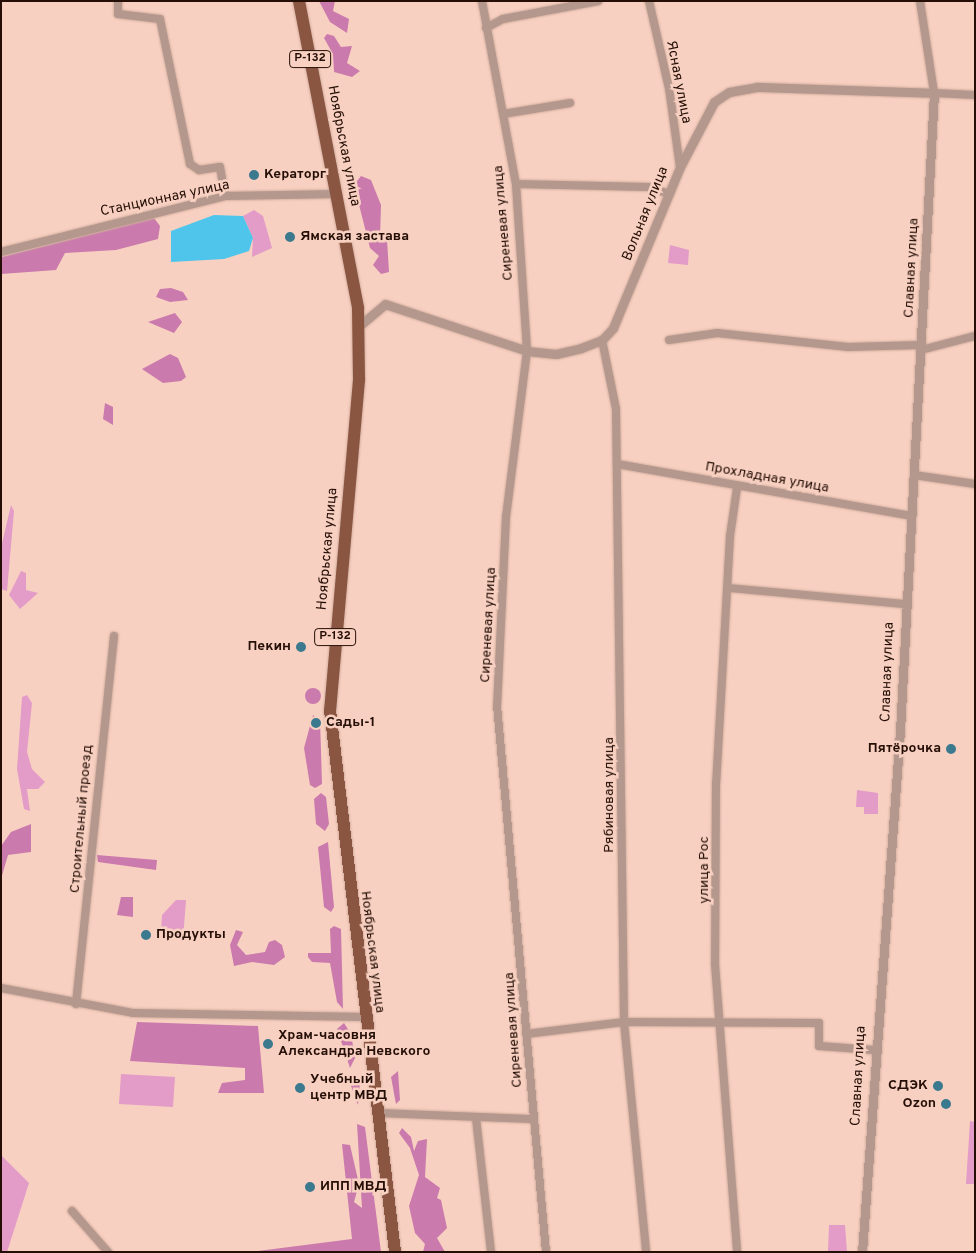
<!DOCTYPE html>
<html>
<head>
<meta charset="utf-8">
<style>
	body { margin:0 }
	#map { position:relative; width:976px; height:1253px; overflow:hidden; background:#f8d0c1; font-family:Overpass,sans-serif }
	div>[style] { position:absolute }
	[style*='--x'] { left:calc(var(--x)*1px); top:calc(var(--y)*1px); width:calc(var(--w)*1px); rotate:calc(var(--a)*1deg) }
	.green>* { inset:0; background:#e39bc7 }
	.forest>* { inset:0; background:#ca7aac }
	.round { border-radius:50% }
	.water>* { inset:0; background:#4fc5eb }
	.roads { filter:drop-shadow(0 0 1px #d2ad9f) drop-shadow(0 0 1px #d2ad9f) }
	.minor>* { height:8px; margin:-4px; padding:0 4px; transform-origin:4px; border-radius:4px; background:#b4988d }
	.tertiary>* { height:9px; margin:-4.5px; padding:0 4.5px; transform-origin:4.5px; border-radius:4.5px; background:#b4988d }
	.trunk>* { height:12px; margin:-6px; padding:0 6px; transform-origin:6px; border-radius:6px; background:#8a5641 }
	.dots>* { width:14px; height:14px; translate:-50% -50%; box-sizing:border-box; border:2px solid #f8d0c1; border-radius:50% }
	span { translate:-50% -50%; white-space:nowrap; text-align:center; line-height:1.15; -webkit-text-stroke:5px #f8d0c1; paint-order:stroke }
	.shield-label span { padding:1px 4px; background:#f8d0c1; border:1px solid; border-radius:4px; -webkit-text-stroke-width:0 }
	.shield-label { font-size:12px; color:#240e05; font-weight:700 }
	.street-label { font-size:14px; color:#240e05 }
	.poi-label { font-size:14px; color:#240e05; font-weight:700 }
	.left { translate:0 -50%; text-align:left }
	.right { translate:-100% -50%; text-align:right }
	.frame { position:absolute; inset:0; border:2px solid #240e05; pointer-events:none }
</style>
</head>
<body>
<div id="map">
	<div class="green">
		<div style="clip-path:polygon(254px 210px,263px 216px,272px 248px,252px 257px,253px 238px,243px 216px)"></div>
		<div style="clip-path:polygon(670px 245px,689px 250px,688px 265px,668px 263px)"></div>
		<div style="clip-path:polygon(11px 505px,14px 511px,7px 591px,1px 589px,1px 548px)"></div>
		<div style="clip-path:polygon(21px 571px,26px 573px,26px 590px,38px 593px,20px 609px,9px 595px)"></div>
		<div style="clip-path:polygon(27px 695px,32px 703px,27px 752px,32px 769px,45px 782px,38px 789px,27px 789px,30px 811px,24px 809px,17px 769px,22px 697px)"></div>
		<div style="clip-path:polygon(857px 790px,878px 793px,878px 814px,864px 814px,864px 807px,856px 807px)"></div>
		<div style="clip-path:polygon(176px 900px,186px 900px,183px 939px,161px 932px,162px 915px)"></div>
		<div style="clip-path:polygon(121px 1074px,175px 1077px,173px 1107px,119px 1104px)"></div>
		<div style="clip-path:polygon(970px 1121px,975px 1122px,975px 1184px,966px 1184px)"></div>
		<div style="clip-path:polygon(1px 1155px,29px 1183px,7px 1252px,1px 1252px)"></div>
		<div style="clip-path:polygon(829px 1225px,845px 1225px,847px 1252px,828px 1252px)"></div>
	</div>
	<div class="forest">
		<div style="clip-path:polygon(319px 1px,335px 1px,333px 11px,349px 19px,347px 33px,330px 22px)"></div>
		<div style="clip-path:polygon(327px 34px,334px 36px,341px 47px,352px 46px,347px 63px,360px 71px,352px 77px,334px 72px,333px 54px,324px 38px)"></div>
		<div style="clip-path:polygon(361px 176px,371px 180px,381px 205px,380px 239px,384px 235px,387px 239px,389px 272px,381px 274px,373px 265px,379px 256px,370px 248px,354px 185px)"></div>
		<div style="clip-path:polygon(154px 218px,160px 226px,158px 239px,116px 250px,65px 253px,56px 270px,1px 274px,1px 257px)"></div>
		<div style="clip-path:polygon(171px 288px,183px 292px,188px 300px,170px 302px,156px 297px,160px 289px)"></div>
		<div style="clip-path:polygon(175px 313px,182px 322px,174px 333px,148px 322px)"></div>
		<div style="clip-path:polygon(170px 354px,178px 358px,186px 377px,181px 381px,163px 383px,142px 369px)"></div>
		<div style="clip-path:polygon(105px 403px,113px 407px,113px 425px,103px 419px)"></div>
		<div class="round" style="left:305px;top:688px;width:16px;height:16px"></div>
		<div style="clip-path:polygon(313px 715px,320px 720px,322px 784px,315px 788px,310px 785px,304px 748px)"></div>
		<div style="clip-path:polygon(321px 793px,326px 797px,329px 824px,325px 831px,316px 824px,314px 799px)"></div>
		<div style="clip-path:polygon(31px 824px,31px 852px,8px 855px,1px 879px,1px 846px,11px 832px)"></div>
		<div style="clip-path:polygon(328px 842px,334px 907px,331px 912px,324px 907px,318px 847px)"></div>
		<div style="clip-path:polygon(97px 855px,157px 860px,156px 870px,98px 862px)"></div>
		<div style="clip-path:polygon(121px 897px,133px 897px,133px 917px,117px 915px)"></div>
		<div style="clip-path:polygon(334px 926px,341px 929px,343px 1009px,337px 1002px,330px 963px,312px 962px,308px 957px,308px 953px,331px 953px,330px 929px)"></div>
		<div style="clip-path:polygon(236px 930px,243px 932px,237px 945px,246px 955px,265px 952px,269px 942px,275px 940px,282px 945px,285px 957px,274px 965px,252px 962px,234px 966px,230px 945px)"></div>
		<div style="clip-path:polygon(137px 1022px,258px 1026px,264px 1093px,218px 1093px,222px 1083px,245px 1080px,245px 1068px,130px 1061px)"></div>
		<div style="clip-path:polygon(344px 1023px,351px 1034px,355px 1058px,350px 1068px,337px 1029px)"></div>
		<div style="clip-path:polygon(398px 1071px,400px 1100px,396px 1104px,391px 1077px)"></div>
		<div style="clip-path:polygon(352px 1076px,360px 1082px,358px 1105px,350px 1083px)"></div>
		<div style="clip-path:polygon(357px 1124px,365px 1127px,381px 1252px,250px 1252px,352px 1239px,342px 1144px,350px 1145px,359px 1184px,354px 1202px,362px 1208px)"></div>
		<div style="clip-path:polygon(402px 1128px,411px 1137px,414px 1151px,418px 1141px,427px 1139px,425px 1177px,440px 1188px,437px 1198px,441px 1200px,447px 1228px,437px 1238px,445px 1252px,423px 1252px,425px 1244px,415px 1233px,409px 1206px,419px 1175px,410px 1148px,399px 1133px)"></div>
	</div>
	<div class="water">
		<div style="clip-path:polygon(214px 215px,243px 216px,253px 238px,249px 251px,224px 259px,171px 262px,171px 231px)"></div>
	</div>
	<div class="roads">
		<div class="minor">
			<div style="--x:118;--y:1;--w:13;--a:90"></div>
			<div style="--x:118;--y:14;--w:42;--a:6.8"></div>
			<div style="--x:160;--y:19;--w:148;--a:78.3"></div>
			<div style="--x:190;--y:164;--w:11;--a:34"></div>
			<div style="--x:199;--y:170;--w:21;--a:-8"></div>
			<div style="--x:220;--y:167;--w:29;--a:80"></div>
			<div style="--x:482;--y:1;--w:186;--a:79.5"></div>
			<div style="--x:516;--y:184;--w:167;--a:86.2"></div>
			<div style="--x:527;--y:351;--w:167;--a:97.2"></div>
			<div style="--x:506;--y:517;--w:188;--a:92.7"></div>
			<div style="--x:497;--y:705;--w:549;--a:84.88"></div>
			<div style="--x:649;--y:1;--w:89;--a:77.1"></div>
			<div style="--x:669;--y:88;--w:80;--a:82.1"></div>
			<div style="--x:920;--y:1;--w:93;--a:81.3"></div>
			<div style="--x:934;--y:93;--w:41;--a:2.8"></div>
			<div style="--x:486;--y:28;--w:19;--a:-28"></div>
			<div style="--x:503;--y:19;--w:97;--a:-10.7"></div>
			<div style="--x:503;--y:114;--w:68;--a:-9.3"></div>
			<div style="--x:516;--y:184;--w:132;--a:1.3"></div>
			<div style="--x:648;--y:187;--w:22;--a:18"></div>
			<div style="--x:1;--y:252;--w:231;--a:-14"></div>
			<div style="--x:225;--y:196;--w:113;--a:-1"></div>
			<div style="--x:602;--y:340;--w:70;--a:78.5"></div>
			<div style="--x:616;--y:409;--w:613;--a:89.25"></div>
			<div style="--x:624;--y:1022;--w:231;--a:84.5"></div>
			<div style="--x:669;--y:340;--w:49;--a:-8.3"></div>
			<div style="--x:717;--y:333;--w:132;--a:6.1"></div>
			<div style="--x:848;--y:347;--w:73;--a:-1.6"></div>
			<div style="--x:921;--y:350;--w:56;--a:-14.5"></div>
			<div style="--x:617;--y:464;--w:300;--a:10"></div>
			<div style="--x:914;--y:475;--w:62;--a:8.4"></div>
			<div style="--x:737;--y:488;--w:49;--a:98.3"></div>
			<div style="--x:730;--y:536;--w:247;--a:93.2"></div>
			<div style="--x:716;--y:783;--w:181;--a:90.3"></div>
			<div style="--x:715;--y:964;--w:289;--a:85.6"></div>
			<div style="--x:729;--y:588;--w:177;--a:5.2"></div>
			<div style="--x:1;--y:988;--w:134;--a:10.7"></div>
			<div style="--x:133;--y:1013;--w:233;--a:1"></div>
			<div style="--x:76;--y:1004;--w:370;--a:-84.1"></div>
			<div style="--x:526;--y:1034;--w:99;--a:-7"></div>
			<div style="--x:624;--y:1022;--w:195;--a:0.3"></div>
			<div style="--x:819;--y:1023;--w:23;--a:90"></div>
			<div style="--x:819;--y:1046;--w:55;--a:4.2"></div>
			<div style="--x:377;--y:1113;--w:156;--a:2.2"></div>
			<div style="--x:476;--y:1118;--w:135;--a:83.6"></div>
			<div style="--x:72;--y:1211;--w:55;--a:48.7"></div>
		</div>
		<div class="tertiary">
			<div style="--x:359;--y:326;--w:34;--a:-40"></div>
			<div style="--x:385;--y:304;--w:150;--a:18.3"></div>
			<div style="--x:527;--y:351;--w:29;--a:6"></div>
			<div style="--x:556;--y:354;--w:26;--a:-13"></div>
			<div style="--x:581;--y:348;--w:22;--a:-21"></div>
			<div style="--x:602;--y:340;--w:16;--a:-47"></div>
			<div style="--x:613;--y:328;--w:174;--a:-67.4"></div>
			<div style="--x:680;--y:167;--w:73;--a:-62.4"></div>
			<div style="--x:714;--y:102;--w:18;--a:-34"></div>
			<div style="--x:729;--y:92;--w:28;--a:-10"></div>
			<div style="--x:757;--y:87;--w:177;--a:1.9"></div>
			<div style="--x:934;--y:93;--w:639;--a:93.05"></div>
			<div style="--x:900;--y:731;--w:522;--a:94.17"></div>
		</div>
		<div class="trunk">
			<div style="--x:299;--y:1;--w:313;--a:79.1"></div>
			<div style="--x:358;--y:308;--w:72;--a:89.2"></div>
			<div style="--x:359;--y:380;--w:331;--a:95"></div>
			<div style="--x:330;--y:710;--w:546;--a:83.16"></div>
		</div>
	</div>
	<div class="dots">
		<div style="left:254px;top:175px;background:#3b798e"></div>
		<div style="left:290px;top:237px;background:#3b798e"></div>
		<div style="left:301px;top:647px;background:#3b798e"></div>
		<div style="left:316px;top:723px;background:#3b798e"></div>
		<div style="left:951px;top:749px;background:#3b798e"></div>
		<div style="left:146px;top:935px;background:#3b798e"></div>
		<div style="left:268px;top:1044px;background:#3b798e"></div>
		<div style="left:938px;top:1086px;background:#3b798e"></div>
		<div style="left:300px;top:1088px;background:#3b798e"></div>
		<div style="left:946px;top:1104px;background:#3b798e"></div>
		<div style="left:310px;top:1187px;background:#3b798e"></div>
	</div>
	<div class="shield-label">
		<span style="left:310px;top:59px">Р-132</span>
		<span style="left:335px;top:637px">Р-132</span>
	</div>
	<div class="street-label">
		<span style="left:678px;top:82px;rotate:79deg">Ясная улица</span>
		<span style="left:343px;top:146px;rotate:79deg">Ноябрьская улица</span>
		<span style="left:165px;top:199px;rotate:-12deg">Станционная улица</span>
		<span style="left:646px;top:214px;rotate:-68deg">Вольная улица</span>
		<span style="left:504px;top:223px;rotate:-95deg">Сиреневая улица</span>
		<span style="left:912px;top:268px;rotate:-87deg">Славная улица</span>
		<span style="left:767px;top:478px;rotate:10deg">Прохладная улица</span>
		<span style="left:328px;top:549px;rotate:-85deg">Ноябрьская улица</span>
		<span style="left:489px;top:625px;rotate:-87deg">Сиреневая улица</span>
		<span style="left:888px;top:672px;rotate:-88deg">Славная улица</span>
		<span style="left:610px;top:795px;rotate:-90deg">Рябиновая улица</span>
		<span style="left:82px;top:819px;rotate:-85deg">Строительный проезд</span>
		<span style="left:705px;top:870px;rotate:-90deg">улица Рос</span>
		<span style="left:372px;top:952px;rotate:83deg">Ноябрьская улица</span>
		<span style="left:514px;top:1030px;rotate:-94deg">Сиреневая улица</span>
		<span style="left:859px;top:1076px;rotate:-87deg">Славная улица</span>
	</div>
	<div class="poi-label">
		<span class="left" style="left:264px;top:175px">Кераторг</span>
		<span class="left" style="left:300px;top:237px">Ямская застава</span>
		<span class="right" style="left:291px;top:647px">Пекин</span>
		<span class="left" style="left:326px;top:723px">Сады-1</span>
		<span class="right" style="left:941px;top:749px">Пятёрочка</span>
		<span class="left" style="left:156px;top:935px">Продукты</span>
		<span class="left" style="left:278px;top:1044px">Храм-часовня<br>Александра Невского</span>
		<span class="left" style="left:310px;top:1088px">Учебный<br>центр МВД</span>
		<span class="right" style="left:928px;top:1086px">СДЭК</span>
		<span class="right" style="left:936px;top:1104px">Ozon</span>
		<span class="left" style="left:320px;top:1187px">ИПП МВД</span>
	</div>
	<div class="frame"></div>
</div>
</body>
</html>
